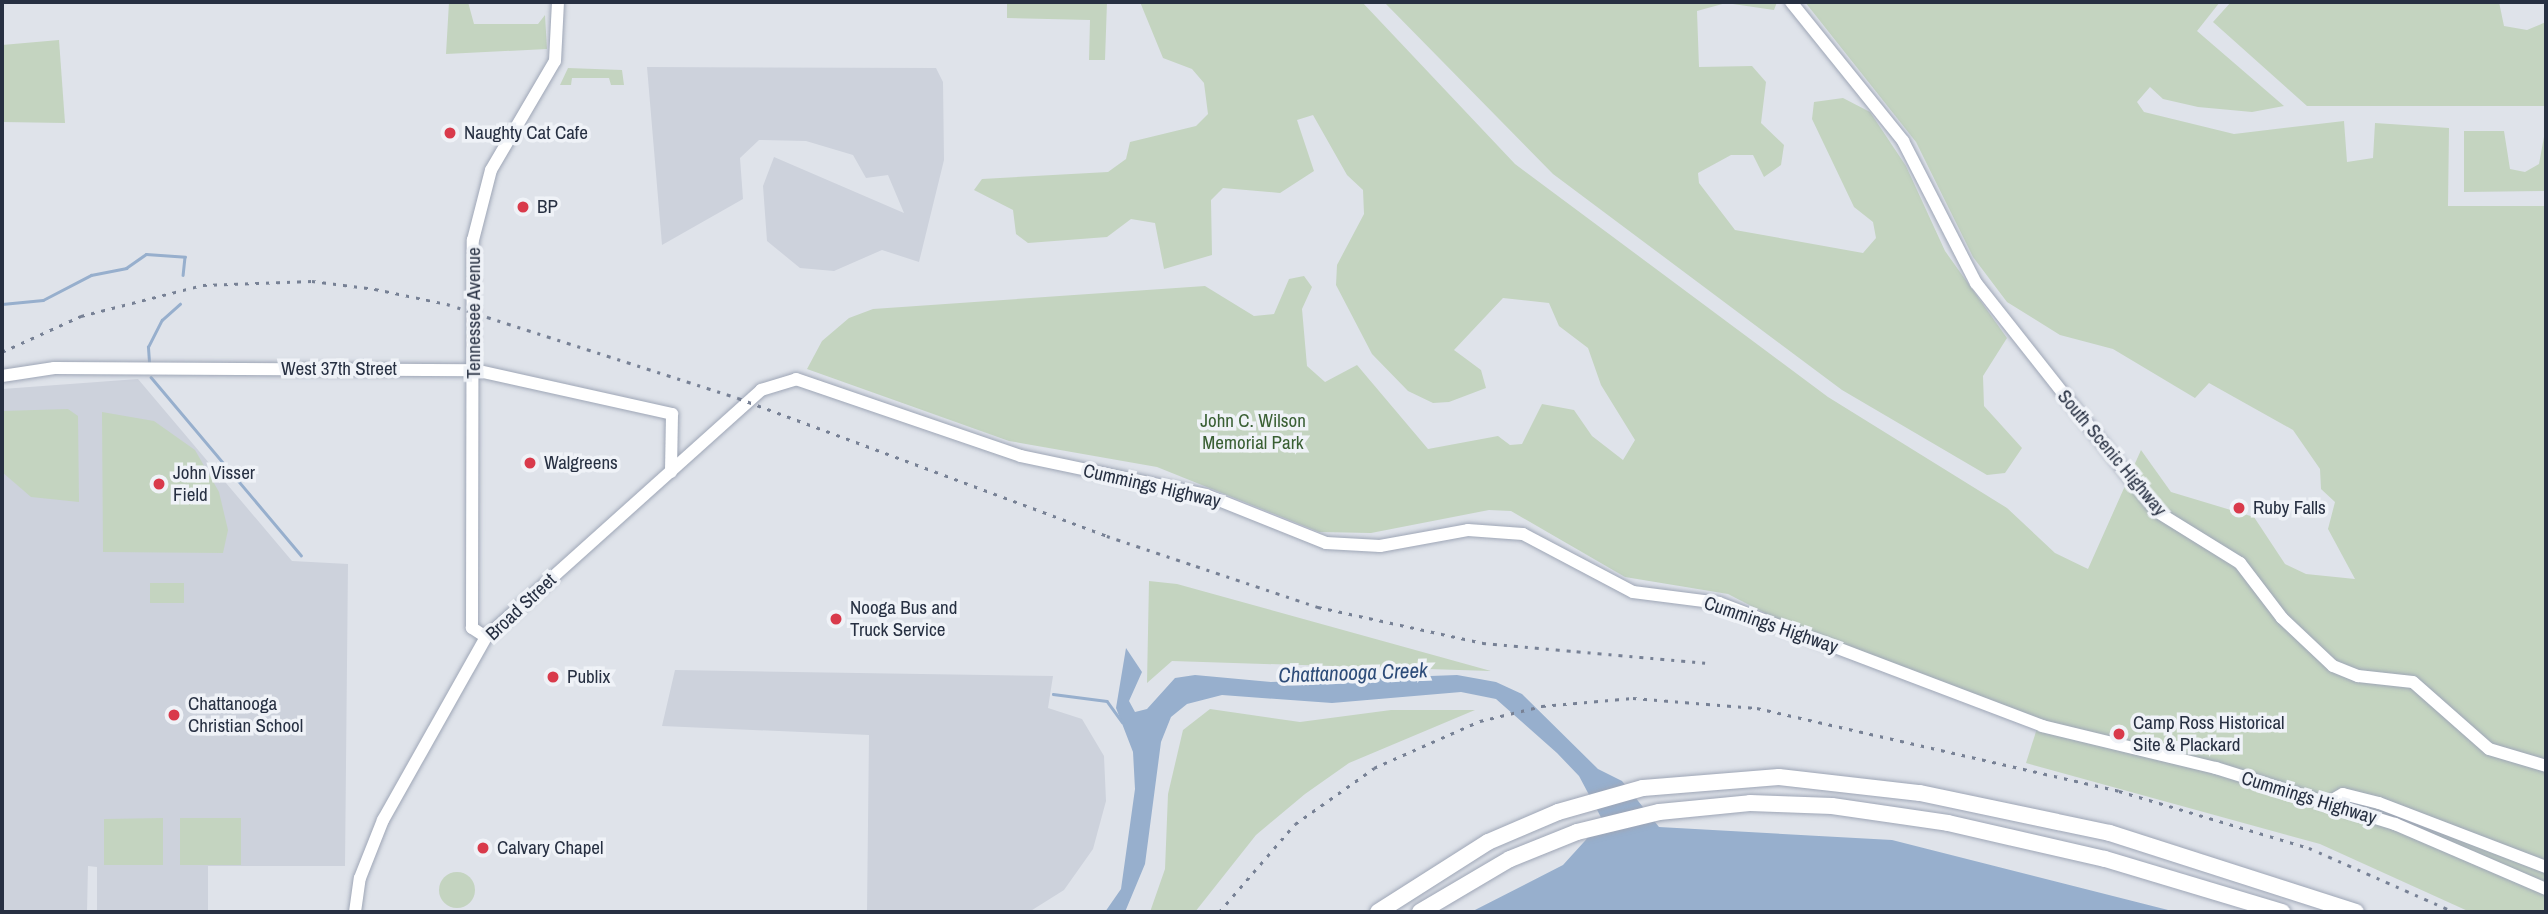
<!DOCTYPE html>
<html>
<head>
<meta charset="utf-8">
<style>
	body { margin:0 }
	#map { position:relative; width:2548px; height:914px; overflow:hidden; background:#dfe3ea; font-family:"Archivo Narrow",sans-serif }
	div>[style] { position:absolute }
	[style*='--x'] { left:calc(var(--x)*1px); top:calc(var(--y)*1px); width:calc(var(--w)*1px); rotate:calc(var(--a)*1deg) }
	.built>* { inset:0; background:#cdd2dc }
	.green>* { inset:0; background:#c4d4c0 }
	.round { border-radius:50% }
	.water>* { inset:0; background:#97afcd }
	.stream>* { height:2.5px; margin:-1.25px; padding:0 1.25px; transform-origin:1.25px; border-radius:1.25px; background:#97afcd }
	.roads { filter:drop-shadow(0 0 2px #9ea6b6) drop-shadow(0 0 2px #9ea6b6) }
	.secondary>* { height:12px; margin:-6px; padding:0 6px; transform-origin:6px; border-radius:6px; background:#fff }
	.primary>* { height:12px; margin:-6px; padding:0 6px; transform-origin:6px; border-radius:6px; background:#fff }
	.highway>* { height:16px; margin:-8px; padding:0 8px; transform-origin:8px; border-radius:8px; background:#fff }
	.rail>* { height:2.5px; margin-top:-1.25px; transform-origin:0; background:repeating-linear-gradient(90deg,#778195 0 3.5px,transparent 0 10.5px) }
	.dots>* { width:19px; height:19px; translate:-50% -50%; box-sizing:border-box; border:4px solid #eff2f7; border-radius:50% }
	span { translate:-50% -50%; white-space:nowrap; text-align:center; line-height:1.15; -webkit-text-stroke:7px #eff2f7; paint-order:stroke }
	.poi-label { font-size:19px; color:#273042 }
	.left { translate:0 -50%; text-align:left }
	.street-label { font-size:19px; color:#273042 }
	.park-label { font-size:19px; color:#395f33 }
	.water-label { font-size:21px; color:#2d4c79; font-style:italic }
	.frame { position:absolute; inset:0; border:4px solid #273042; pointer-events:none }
</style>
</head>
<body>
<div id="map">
	<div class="built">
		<div style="clip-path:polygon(647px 67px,936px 68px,943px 82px,944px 160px,919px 262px,882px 250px,834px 271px,800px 268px,767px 241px,763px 186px,774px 157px,904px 213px,888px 175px,866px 178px,853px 155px,806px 141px,759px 140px,740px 158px,743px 199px,662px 245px)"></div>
		<div style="clip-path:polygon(138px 379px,292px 561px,348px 564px,345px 866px,208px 866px,208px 912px,97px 912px,97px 867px,88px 866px,87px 912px,2px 912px,2px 389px)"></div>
		<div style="clip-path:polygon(675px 670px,1053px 676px,1048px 708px,1082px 719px,1104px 756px,1106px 801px,1093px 849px,1064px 890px,1029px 912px,867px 912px,869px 735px,662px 726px)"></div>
	</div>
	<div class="green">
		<div style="clip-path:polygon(449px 2px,468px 2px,474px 24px,538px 24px,545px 15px,547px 49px,446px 54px)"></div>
		<div style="clip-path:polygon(1007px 2px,1107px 2px,1105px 60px,1089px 60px,1090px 20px,1007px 18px)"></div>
		<div style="clip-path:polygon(1140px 2px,1362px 2px,1515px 164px,1828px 397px,2007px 508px,2055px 553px,2088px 569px,2141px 450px,2171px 492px,2254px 517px,2285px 564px,2306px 574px,2355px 579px,2328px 529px,2335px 502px,2321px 489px,2320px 469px,2293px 430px,2209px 383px,2195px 398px,2113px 349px,2060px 335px,2007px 302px,1973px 257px,1916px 142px,1805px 2px,2220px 2px,2197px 31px,2284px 106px,2252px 112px,2198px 107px,2163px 99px,2150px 87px,2137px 102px,2144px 112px,2234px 134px,2344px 121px,2347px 162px,2373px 158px,2375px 123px,2449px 128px,2448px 206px,2546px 206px,2546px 912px,2470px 912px,2320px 844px,2026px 763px,2040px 719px,1798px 630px,1728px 594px,1625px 577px,1511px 511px,1489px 510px,1371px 533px,1319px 532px,1157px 467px,1009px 441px,807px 369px,822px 341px,849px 318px,873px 309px,1205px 286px,1254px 316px,1274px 314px,1289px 279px,1304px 276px,1312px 287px,1302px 309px,1307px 366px,1325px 382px,1357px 365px,1428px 449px,1498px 436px,1510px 445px,1522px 444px,1542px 404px,1574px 410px,1592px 436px,1623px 460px,1635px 440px,1601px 385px,1588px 348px,1559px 326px,1549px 303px,1503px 298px,1454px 350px,1481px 370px,1486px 388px,1449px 402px,1433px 403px,1408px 391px,1372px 354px,1336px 285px,1337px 265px,1364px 214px,1363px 190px,1347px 175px,1313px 115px,1297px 120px,1314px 171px,1280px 193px,1223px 188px,1211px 200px,1212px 255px,1164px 269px,1155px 223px,1131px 219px,1107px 237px,1028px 243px,1016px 234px,1013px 210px,974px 190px,982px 179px,1108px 172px,1126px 159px,1130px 142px,1196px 126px,1208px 114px,1204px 83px,1192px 69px,1163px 58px)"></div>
		<div style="clip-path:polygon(1384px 2px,1777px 2px,1774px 10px,1726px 3px,1697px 11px,1699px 67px,1752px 66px,1766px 82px,1761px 123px,1784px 145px,1781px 165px,1764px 177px,1753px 155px,1731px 155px,1698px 173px,1699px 183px,1735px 230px,1863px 253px,1876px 238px,1873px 222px,1854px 207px,1812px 119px,1814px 102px,1843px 98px,1870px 112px,1906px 166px,1945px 251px,2007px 338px,1983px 376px,1984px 406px,2022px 448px,2005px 473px,1987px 475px,1842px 390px,1553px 174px)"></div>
		<div style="clip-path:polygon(2231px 2px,2499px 2px,2504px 26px,2527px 30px,2546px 22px,2546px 106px,2307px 106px,2213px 22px)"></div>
		<div style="clip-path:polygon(59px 40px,65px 123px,2px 122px,2px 45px)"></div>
		<div style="clip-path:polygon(568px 68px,622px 70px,624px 85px,611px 85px,609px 78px,572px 78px,571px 85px,560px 85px)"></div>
		<div style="clip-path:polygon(2546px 126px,2546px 191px,2464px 192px,2464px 131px,2504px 131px,2510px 169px,2525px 172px,2539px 164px)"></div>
		<div style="clip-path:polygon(68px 409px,78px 416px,79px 502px,31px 497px,2px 472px,2px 411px)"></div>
		<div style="clip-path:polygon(102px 412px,154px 421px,195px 450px,219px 492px,228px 530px,223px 553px,103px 552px)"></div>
		<div style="clip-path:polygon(1149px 581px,1177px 584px,1491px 671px,1172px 661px,1147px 683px)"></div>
		<div style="clip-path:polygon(150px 583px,184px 583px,184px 603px,150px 603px)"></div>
		<div style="clip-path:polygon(1210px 709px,1300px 722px,1391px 710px,1475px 710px,1349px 763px,1305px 794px,1256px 835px,1195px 912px,1150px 912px,1165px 869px,1168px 794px,1183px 730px)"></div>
		<div style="clip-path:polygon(163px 818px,163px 865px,104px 865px,104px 819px)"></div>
		<div style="clip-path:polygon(180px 818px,241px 818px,241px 865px,180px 865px)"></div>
		<div class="round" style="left:439px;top:872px;width:36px;height:36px"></div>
	</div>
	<div class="water">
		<div style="clip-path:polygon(1126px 648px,1142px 672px,1129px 701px,1135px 712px,1147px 709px,1175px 678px,1195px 675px,1271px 682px,1457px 675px,1496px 682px,1522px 694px,1598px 769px,1622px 781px,1659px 827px,1892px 840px,2176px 912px,1471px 912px,1563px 865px,1603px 821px,1579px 776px,1557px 753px,1496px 699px,1461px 692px,1332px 703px,1222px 695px,1187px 704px,1171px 717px,1161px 742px,1145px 864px,1125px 912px,1105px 912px,1121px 889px,1135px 789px,1133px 752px,1116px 708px)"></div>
	</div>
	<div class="stream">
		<div style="--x:2;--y:304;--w:41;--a:-5.6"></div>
		<div style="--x:43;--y:300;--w:54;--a:-27.5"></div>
		<div style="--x:91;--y:275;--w:36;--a:-11"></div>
		<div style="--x:126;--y:268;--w:24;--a:-35"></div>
		<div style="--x:146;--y:254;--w:39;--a:4"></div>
		<div style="--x:185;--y:257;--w:18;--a:96"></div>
		<div style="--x:149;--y:362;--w:15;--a:-94"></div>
		<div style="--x:148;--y:347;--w:30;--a:-63"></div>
		<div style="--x:162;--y:320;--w:24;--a:-42"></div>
		<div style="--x:151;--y:377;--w:233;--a:49.9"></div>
		<div style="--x:1053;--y:694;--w:54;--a:7.4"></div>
		<div style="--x:1107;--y:701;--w:26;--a:54"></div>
	</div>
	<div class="roads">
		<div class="secondary">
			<div style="--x:1791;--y:2;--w:179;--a:51.1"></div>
			<div style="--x:1903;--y:141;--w:160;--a:62.8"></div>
			<div style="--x:1976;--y:283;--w:290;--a:51.7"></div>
			<div style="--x:2156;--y:511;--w:99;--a:31.8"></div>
			<div style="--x:2240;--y:563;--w:69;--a:52.6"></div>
			<div style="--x:2282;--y:618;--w:70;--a:43.3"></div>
			<div style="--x:2333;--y:666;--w:27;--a:22"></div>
			<div style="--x:2358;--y:676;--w:55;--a:6.2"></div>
			<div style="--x:2413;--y:682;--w:101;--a:41.4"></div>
			<div style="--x:2489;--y:749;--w:59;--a:16.6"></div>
			<div style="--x:2;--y:376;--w:53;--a:-8.7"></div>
			<div style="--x:54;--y:368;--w:420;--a:0.3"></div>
			<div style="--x:474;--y:370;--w:203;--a:12.5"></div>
			<div style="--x:672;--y:414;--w:58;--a:91"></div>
			<div style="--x:486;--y:637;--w:17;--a:-147"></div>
			<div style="--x:472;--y:628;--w:388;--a:-89.9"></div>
			<div style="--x:473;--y:240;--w:72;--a:-75.6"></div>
			<div style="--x:491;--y:170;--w:126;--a:-59.6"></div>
			<div style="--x:555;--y:61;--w:59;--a:-87.1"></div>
			<div style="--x:2329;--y:802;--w:16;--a:-30"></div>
			<div style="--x:2343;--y:794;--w:37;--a:14"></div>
			<div style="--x:2379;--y:803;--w:179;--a:21"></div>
		</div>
		<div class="primary">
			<div style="--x:355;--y:912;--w:34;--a:-82"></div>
			<div style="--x:360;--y:878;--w:62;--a:-68.4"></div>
			<div style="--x:383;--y:820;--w:210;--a:-60.6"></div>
			<div style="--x:486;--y:637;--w:370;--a:-41.9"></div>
			<div style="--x:761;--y:390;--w:37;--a:-17"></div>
			<div style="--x:796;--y:379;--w:238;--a:18.9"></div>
			<div style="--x:1021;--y:456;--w:189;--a:11.9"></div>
			<div style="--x:1206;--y:495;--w:129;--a:21.8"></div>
			<div style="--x:1326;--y:543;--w:54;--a:3.2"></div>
			<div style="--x:1380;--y:546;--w:89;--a:-10.3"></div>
			<div style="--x:1468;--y:530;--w:55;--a:4.2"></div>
			<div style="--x:1523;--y:534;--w:124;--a:27.8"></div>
			<div style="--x:1633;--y:592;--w:87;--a:7.3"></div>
			<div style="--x:1719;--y:603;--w:346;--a:20.8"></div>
			<div style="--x:2042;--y:726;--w:179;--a:13.6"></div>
			<div style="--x:2216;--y:768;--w:188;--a:17.4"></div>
			<div style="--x:2395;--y:824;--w:164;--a:23.3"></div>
		</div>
		<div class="highway">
			<div style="--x:1378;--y:912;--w:130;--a:-32.5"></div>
			<div style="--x:1488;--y:842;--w:76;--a:-23.2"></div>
			<div style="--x:1558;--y:812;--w:88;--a:-15.8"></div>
			<div style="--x:1643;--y:788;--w:136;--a:-4.6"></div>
			<div style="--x:1779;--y:777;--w:142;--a:6.5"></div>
			<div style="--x:1920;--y:793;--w:194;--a:11.9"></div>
			<div style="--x:2110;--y:833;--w:258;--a:17.8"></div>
			<div style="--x:1420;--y:912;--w:104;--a:-30.5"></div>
			<div style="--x:1510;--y:859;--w:72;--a:-21.9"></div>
			<div style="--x:1577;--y:832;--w:84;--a:-13.7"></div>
			<div style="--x:1659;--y:812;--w:91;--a:-5.6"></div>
			<div style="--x:1750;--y:803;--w:82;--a:2.1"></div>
			<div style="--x:1832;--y:806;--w:117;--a:8.3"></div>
			<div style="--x:1948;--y:823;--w:161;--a:12.9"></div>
			<div style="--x:2105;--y:859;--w:185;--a:16.7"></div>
		</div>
	</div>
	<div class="rail">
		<div style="--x:2;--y:352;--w:87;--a:-24.5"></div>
		<div style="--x:81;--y:316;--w:126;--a:-14.3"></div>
		<div style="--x:203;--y:285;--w:109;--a:-2.1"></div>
		<div style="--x:312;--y:281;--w:64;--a:7.2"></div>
		<div style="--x:375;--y:289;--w:74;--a:11.8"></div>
		<div style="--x:447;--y:304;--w:306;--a:17.9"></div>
		<div style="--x:738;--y:398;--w:394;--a:20.5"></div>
		<div style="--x:1107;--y:536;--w:223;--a:18.6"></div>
		<div style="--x:1318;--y:607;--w:169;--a:12.3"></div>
		<div style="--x:1483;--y:643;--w:223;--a:5.1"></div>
		<div style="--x:1219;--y:912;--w:116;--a:-49.2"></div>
		<div style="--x:1295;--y:824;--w:97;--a:-35.3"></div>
		<div style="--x:1374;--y:768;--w:116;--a:-23.9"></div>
		<div style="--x:1480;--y:721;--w:64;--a:-13.6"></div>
		<div style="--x:1542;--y:706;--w:91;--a:-5"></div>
		<div style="--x:1633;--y:698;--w:124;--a:4.6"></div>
		<div style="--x:1757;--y:708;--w:371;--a:12.9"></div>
		<div style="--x:2119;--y:791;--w:198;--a:16.7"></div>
		<div style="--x:2309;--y:848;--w:158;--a:23.8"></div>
	</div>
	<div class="dots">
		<div style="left:450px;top:133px;background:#d93a4b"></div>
		<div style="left:523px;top:207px;background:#d93a4b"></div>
		<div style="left:530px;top:463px;background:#d93a4b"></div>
		<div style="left:159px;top:484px;background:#d93a4b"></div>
		<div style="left:2239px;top:508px;background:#d93a4b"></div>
		<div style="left:836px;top:619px;background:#d93a4b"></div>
		<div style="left:553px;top:677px;background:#d93a4b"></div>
		<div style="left:174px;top:715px;background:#d93a4b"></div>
		<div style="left:2119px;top:734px;background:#d93a4b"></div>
		<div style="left:483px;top:848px;background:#d93a4b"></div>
	</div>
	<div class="poi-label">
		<span class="left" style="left:464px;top:133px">Naughty Cat Cafe</span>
		<span class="left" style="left:537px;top:207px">BP</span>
		<span class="left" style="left:544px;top:463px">Walgreens</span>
		<span class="left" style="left:173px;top:484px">John Visser<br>Field</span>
		<span class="left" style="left:2253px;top:508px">Ruby Falls</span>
		<span class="left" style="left:850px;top:619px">Nooga Bus and<br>Truck Service</span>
		<span class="left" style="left:567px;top:677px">Publix</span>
		<span class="left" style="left:188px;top:715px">Chattanooga<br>Christian School</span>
		<span class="left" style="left:2133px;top:734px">Camp Ross Historical<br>Site &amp; Plackard</span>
		<span class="left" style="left:497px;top:848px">Calvary Chapel</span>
	</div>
	<div class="street-label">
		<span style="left:474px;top:313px;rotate:-90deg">Tennessee Avenue</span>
		<span style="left:339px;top:369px">West 37th Street</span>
		<span style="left:2112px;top:453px;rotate:50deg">South Scenic Highway</span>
		<span style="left:1152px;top:486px;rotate:13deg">Cummings Highway</span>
		<span style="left:521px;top:607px;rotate:-43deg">Broad Street</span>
		<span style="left:1771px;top:625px;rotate:19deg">Cummings Highway</span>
		<span style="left:2309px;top:798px;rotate:17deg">Cummings Highway</span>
	</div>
	<div class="park-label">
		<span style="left:1253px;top:432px">John C. Wilson<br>Memorial Park</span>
	</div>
	<div class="water-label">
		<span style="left:1353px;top:673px;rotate:-2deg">Chattanooga Creek</span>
	</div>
	<div class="frame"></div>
</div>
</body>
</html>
